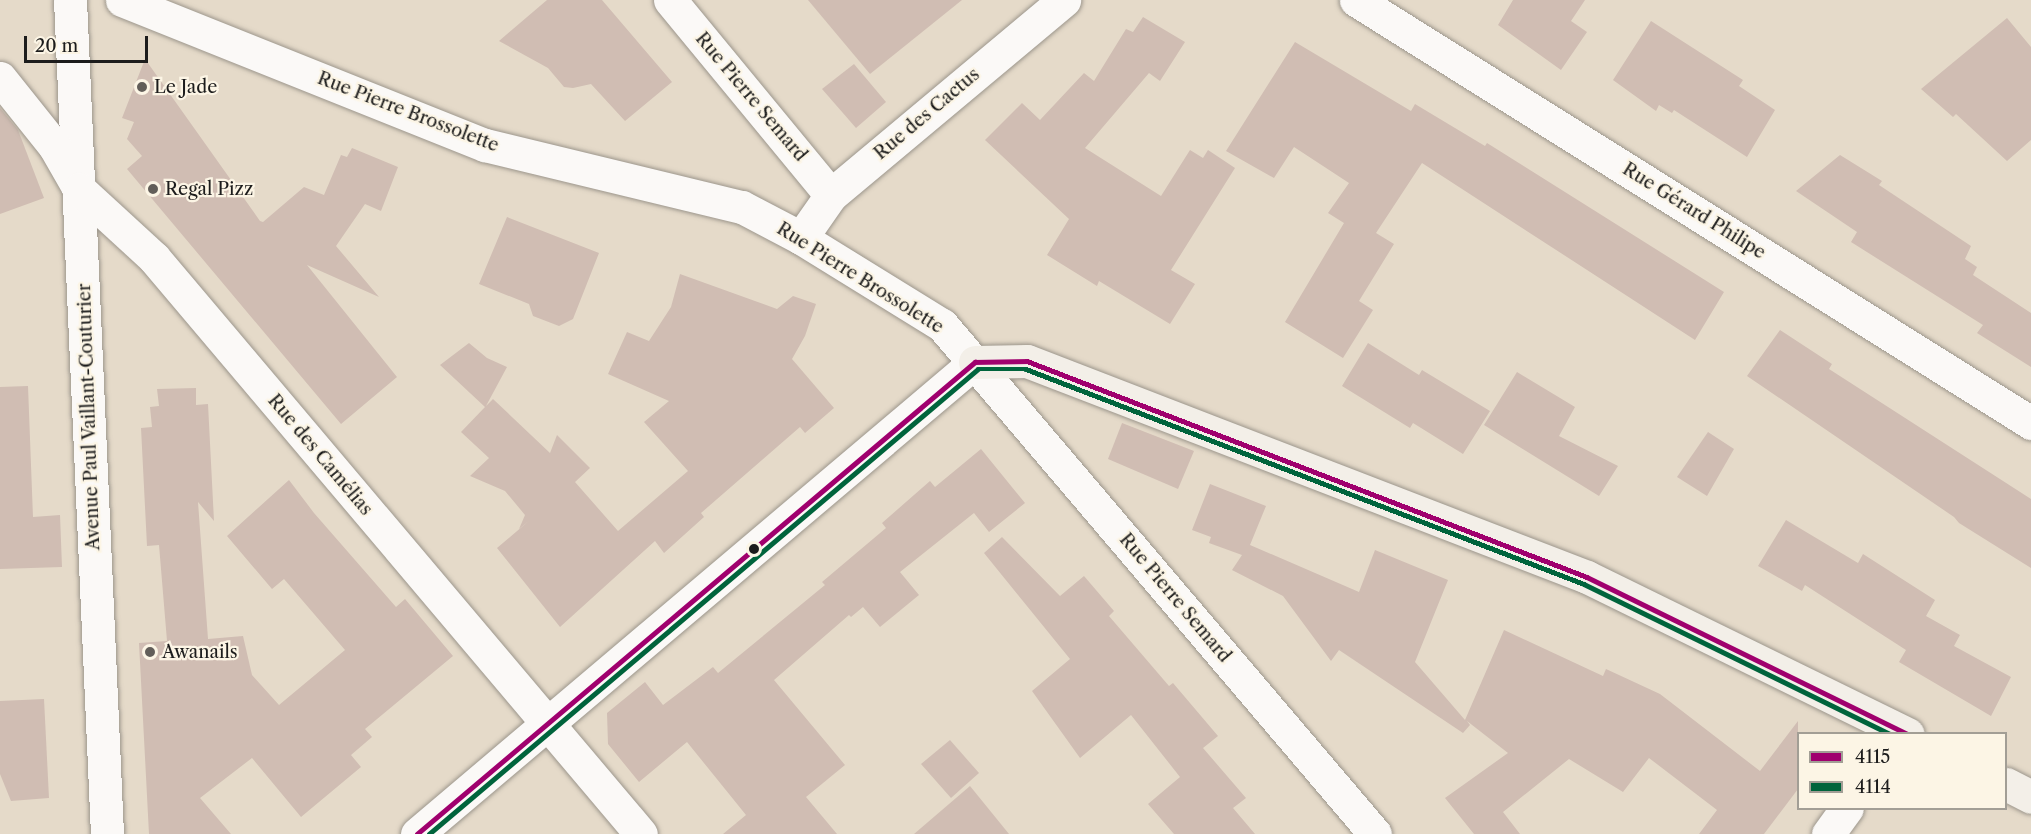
<!DOCTYPE html>
<html>
<head>
<meta charset="utf-8">
<style>
	body { margin:0 }
	#map { position:relative; width:2031px; height:834px; overflow:hidden; background:#e5dac9; font-family:"Libre Caslon Text",serif }
	div>[style] { position:absolute }
	[style*='--x'] { left:calc(var(--x)*1px); top:calc(var(--y)*1px); width:calc(var(--w)*1px); rotate:calc(var(--a)*1deg) }
	.building>* { inset:0; background:#d0bdb3 }
	.roads { filter:drop-shadow(0 0 2px #9c968c) drop-shadow(0 0 2px #9c968c) }
	.street>* { height:33px; margin:-16.5px; padding:0 16.5px; transform-origin:16.5px; border-radius:16.5px; background:#fbf9f7 }
	.secondary>* { height:33px; margin:-16.5px; padding:0 16.5px; transform-origin:16.5px; border-radius:16.5px; background:#f3efe8 }
	.bus-1>* { height:4.5px; margin:-2.25px; padding:0 2.25px; transform-origin:2.25px; border-radius:2.25px; background:#a0006e }
	.bus-2>* { height:4.5px; margin:-2.25px; padding:0 2.25px; transform-origin:2.25px; border-radius:2.25px; background:#00643c }
	.dots>* { width:16px; height:16px; translate:-50% -50%; box-sizing:border-box; border:3px solid #fcf5e5; border-radius:50% }
	span { translate:-50% -50%; white-space:nowrap; text-align:center; line-height:1.15; -webkit-text-stroke:4.5px #fcf5e5; paint-order:stroke }
	.poi-label { font-size:18px; color:#1c1c1c }
	.left { translate:0 -50%; text-align:left }
	.street-label { font-size:18px; color:#1c1c1c }
	.legend { position:absolute; left:1797px; top:732px; width:210px; height:78px; box-sizing:border-box; background:#fcf5e5; border:2px solid #a29e95; margin:0; padding:8px 10px; list-style:none; font-size:18px; color:#1c1c1c }
	.legend li { display:flex; align-items:center; gap:12px; height:30px }
	.legend b { width:30px; border:2px solid #a29e95 }
	.scale { position:absolute; left:24px; top:36px; width:124px; height:27px; box-sizing:border-box; border:3px solid #1c1c1c; border-top:0; padding-left:8px; font-size:18px; line-height:21px; white-space:nowrap; color:#1c1c1c; -webkit-text-stroke:4px #fcf5e5; paint-order:stroke }
</style>
</head>
<body>
<div id="map">
	<div class="building">
		<div style="clip-path:polygon(547px 0,602px 0,672px 82px,625px 121px,591px 84px,573px 88px,564px 87px,548px 68px,499px 41px)"></div>
		<div style="clip-path:polygon(808px 0,962px 0,870px 74px)"></div>
		<div style="clip-path:polygon(1513px 0,1585px 0,1571px 21px,1587px 32px,1561px 70px,1498px 25px)"></div>
		<div style="clip-path:polygon(1143px 17px,1185px 42px,1160px 81px,1149px 73px,1085px 148px,1161px 196px,1190px 150px,1203px 158px,1208px 150px,1235px 168px,1171px 270px,1195px 284px,1170px 324px,1099px 281px,1097px 286px,1047px 255px,1069px 219px,985px 140px,1022px 103px,1040px 120px,1084px 73px,1094px 81px,1126px 29px,1133px 32px)"></div>
		<div style="clip-path:polygon(2007px 18px,2031px 47px,2031px 140px,2007px 161px,1956px 114px,1953px 117px,1921px 89px)"></div>
		<div style="clip-path:polygon(1651px 21px,1743px 80px,1739px 86px,1775px 110px,1747px 157px,1674px 110px,1672px 113px,1659px 105px,1656px 111px,1613px 80px)"></div>
		<div style="clip-path:polygon(1295px 42px,1411px 111px,1415px 104px,1485px 146px,1487px 143px,1724px 292px,1695px 340px,1422px 163px,1376px 233px,1394px 244px,1359px 301px,1373px 310px,1343px 358px,1285px 322px,1344px 223px,1328px 213px,1349px 183px,1294px 147px,1274px 178px,1226px 151px)"></div>
		<div style="clip-path:polygon(145px 59px,260px 221px,263px 222px,304px 187px,324px 195px,341px 155px,347px 157px,352px 148px,398px 167px,381px 211px,365px 204px,336px 246px,379px 297px,307px 265px,397px 377px,341px 424px,127px 169px,142px 156px,127px 139px,134px 122px,122px 118px)"></div>
		<div style="clip-path:polygon(854px 64px,886px 102px,856px 128px,822px 89px)"></div>
		<div style="clip-path:polygon(0 108px,18px 130px,44px 198px,0 214px)"></div>
		<div style="clip-path:polygon(1840px 155px,1882px 181px,1879px 185px,1971px 246px,1965px 259px,1977px 267px,1973px 275px,2031px 313px,2031px 367px,1977px 333px,1983px 325px,1851px 242px,1857px 232px,1796px 191px)"></div>
		<div style="clip-path:polygon(507px 217px,599px 253px,573px 319px,559px 326px,533px 316px,529px 304px,479px 284px)"></div>
		<div style="clip-path:polygon(680px 274px,777px 309px,793px 296px,816px 304px,805px 336px,792px 359px,834px 408px,805px 433px,800px 427px,701px 513px,704px 517px,664px 553px,655px 541px,560px 627px,497px 548px,530px 520px,519px 529px,525px 515px,505px 491px,470px 476px,489px 458px,461px 432px,485px 407px,440px 365px,469px 343px,487px 358px,507px 367px,486px 406px,493px 399px,550px 453px,557px 435px,590px 468px,575px 482px,618px 531px,688px 471px,644px 422px,669px 401px,608px 374px,627px 332px,649px 341px,671px 307px)"></div>
		<div style="clip-path:polygon(1780px 330px,1832px 364px,1829px 369px,2031px 499px,2031px 568px,1959px 523px,1954px 517px,1747px 376px)"></div>
		<div style="clip-path:polygon(1368px 343px,1419px 375px,1422px 370px,1490px 411px,1463px 454px,1413px 423px,1410px 428px,1342px 386px)"></div>
		<div style="clip-path:polygon(1517px 372px,1575px 407px,1559px 436px,1618px 466px,1599px 496px,1484px 425px)"></div>
		<div style="clip-path:polygon(28px 386px,33px 517px,60px 515px,62px 567px,0 569px,0 387px)"></div>
		<div style="clip-path:polygon(196px 388px,196px 405px,208px 404px,214px 521px,198px 502px,208px 639px,243px 636px,252px 675px,279px 705px,345px 650px,284px 579px,272px 589px,227px 536px,289px 480px,314px 513px,396px 607px,405px 599px,453px 656px,365px 729px,372px 737px,351px 755px,361px 767px,301px 817px,252px 758px,200px 798px,231px 834px,149px 834px,139px 643px,167px 641px,159px 545px,147px 546px,141px 428px,152px 427px,150px 407px,159px 406px,157px 389px)"></div>
		<div style="clip-path:polygon(1122px 423px,1194px 451px,1178px 489px,1108px 459px)"></div>
		<div style="clip-path:polygon(1708px 432px,1734px 449px,1707px 496px,1677px 477px)"></div>
		<div style="clip-path:polygon(981px 449px,1025px 503px,989px 532px,974px 513px,900px 572px,919px 595px,880px 627px,863px 607px,851px 617px,849px 615px,774px 680px,845px 765px,806px 797px,837px 834px,723px 834px,746px 815px,687px 742px,639px 782px,608px 744px,607px 713px,645px 682px,663px 705px,713px 667px,718px 673px,825px 585px,822px 582px,886px 528px,882px 523px,930px 481px,935px 487px)"></div>
		<div style="clip-path:polygon(1210px 484px,1266px 506px,1250px 545px,1359px 592px,1375px 550px,1448px 580px,1415px 662px,1465px 720px,1504px 630px,1603px 676px,1606px 669px,1660px 694px,1760px 771px,1798px 721px,1798px 789px,1764px 834px,1699px 834px,1717px 810px,1649px 758px,1623px 792px,1569px 759px,1503px 812px,1520px 834px,1474px 834px,1445px 798px,1508px 753px,1467px 721px,1470px 725px,1463px 733px,1339px 650px,1331px 661px,1283px 596px,1232px 570px,1242px 555px,1209px 543px,1211px 537px,1192px 530px)"></div>
		<div style="clip-path:polygon(1786px 520px,1858px 563px,1863px 554px,1935px 600px,1926px 616px,1960px 635px,1954px 646px,2011px 677px,1991px 716px,1899px 662px,1906px 650px,1805px 585px,1802px 591px,1758px 566px)"></div>
		<div style="clip-path:polygon(1002px 537px,1060px 596px,1084px 576px,1114px 611px,1109px 616px,1169px 686px,1173px 683px,1218px 736px,1203px 748px,1246px 798px,1233px 808px,1255px 834px,1174px 834px,1148px 804px,1180px 777px,1131px 715px,1080px 758px,1032px 691px,1070px 659px,984px 553px)"></div>
		<div style="clip-path:polygon(44px 699px,49px 798px,11px 801px,0 774px,0 701px)"></div>
		<div style="clip-path:polygon(950px 740px,979px 773px,951px 798px,921px 764px)"></div>
		<div style="clip-path:polygon(970px 786px,1009px 834px,914px 834px)"></div>
	</div>
	<div class="roads">
		<div class="street">
			<div style="--x:70;--y:0;--w:835;--a:87.46"></div>
			<div style="--x:122;--y:0;--w:391;--a:21.8"></div>
			<div style="--x:485;--y:145;--w:264;--a:13.6"></div>
			<div style="--x:742;--y:207;--w:67;--a:27.7"></div>
			<div style="--x:801;--y:238;--w:166;--a:31.7"></div>
			<div style="--x:942;--y:325;--w:668;--a:49.61"></div>
			<div style="--x:670;--y:0;--w:253;--a:50.5"></div>
			<div style="--x:1356;--y:0;--w:797;--a:32.07"></div>
			<div style="--x:0;--y:78;--w:88;--a:51.4"></div>
			<div style="--x:55;--y:147;--w:48;--a:60.3"></div>
			<div style="--x:79;--y:189;--w:102;--a:42.6"></div>
			<div style="--x:154;--y:258;--w:754;--a:49.79"></div>
			<div style="--x:801;--y:238;--w:52;--a:-55.1"></div>
			<div style="--x:831;--y:195;--w:304;--a:-39.9"></div>
			<div style="--x:417;--y:834;--w:731;--a:-40.23"></div>
			<div style="--x:1828;--y:834;--w:32;--a:-54"></div>
		</div>
		<div class="secondary">
			<div style="--x:975;--y:362;--w:52;--a:-1.1"></div>
			<div style="--x:1027;--y:361;--w:600;--a:21.09"></div>
			<div style="--x:1587;--y:577;--w:357;--a:26.1"></div>
			<div style="--x:2006;--y:784;--w:28;--a:27"></div>
		</div>
	</div>
	<div class="bus-1">
		<div style="--x:975;--y:362;--w:52;--a:-1.1"></div>
		<div style="--x:1027;--y:361;--w:600;--a:21.09"></div>
		<div style="--x:1587;--y:577;--w:356;--a:26.1"></div>
		<div style="--x:417;--y:834;--w:731;--a:-40.23"></div>
	</div>
	<div class="bus-2">
		<div style="--x:429;--y:834;--w:719;--a:-40.26"></div>
		<div style="--x:978;--y:369;--w:48;--a:0"></div>
		<div style="--x:1026;--y:369;--w:598;--a:21.07"></div>
		<div style="--x:1584;--y:584;--w:341;--a:26.1"></div>
	</div>
	<div class="dots">
		<div style="left:142px;top:87px;background:#625e59"></div>
		<div style="left:153px;top:189px;background:#625e59"></div>
		<div style="left:754px;top:549px;background:#1c1c1c"></div>
		<div style="left:150px;top:652px;background:#625e59"></div>
	</div>
	<div class="poi-label">
		<span class="left" style="left:154px;top:87px">Le Jade</span>
		<span class="left" style="left:165px;top:189px">Regal Pizz</span>
		<span class="left" style="left:162px;top:652px">Awanails</span>
	</div>
	<div class="street-label">
		<span style="left:751px;top:97px;rotate:50deg">Rue Pierre Semard</span>
		<span style="left:408px;top:112px;rotate:21deg">Rue Pierre Brossolette</span>
		<span style="left:927px;top:114px;rotate:-40deg">Rue des Cactus</span>
		<span style="left:1694px;top:211px;rotate:32deg">Rue Gérard Philipe</span>
		<span style="left:860px;top:278px;rotate:32deg">Rue Pierre Brossolette</span>
		<span style="left:89px;top:417px;rotate:-92deg">Avenue Paul Vaillant-Couturier</span>
		<span style="left:320px;top:455px;rotate:50deg">Rue des Camélias</span>
		<span style="left:1175px;top:598px;rotate:50deg">Rue Pierre Semard</span>
	</div>
	<ul class="legend">
	<li><b style="height:8px;background:#a0006e"></b>4115</li>
	<li><b style="height:8px;background:#00643c"></b>4114</li>
	</ul>
	<div class="scale">20 m</div>
</div>
</body>
</html>
